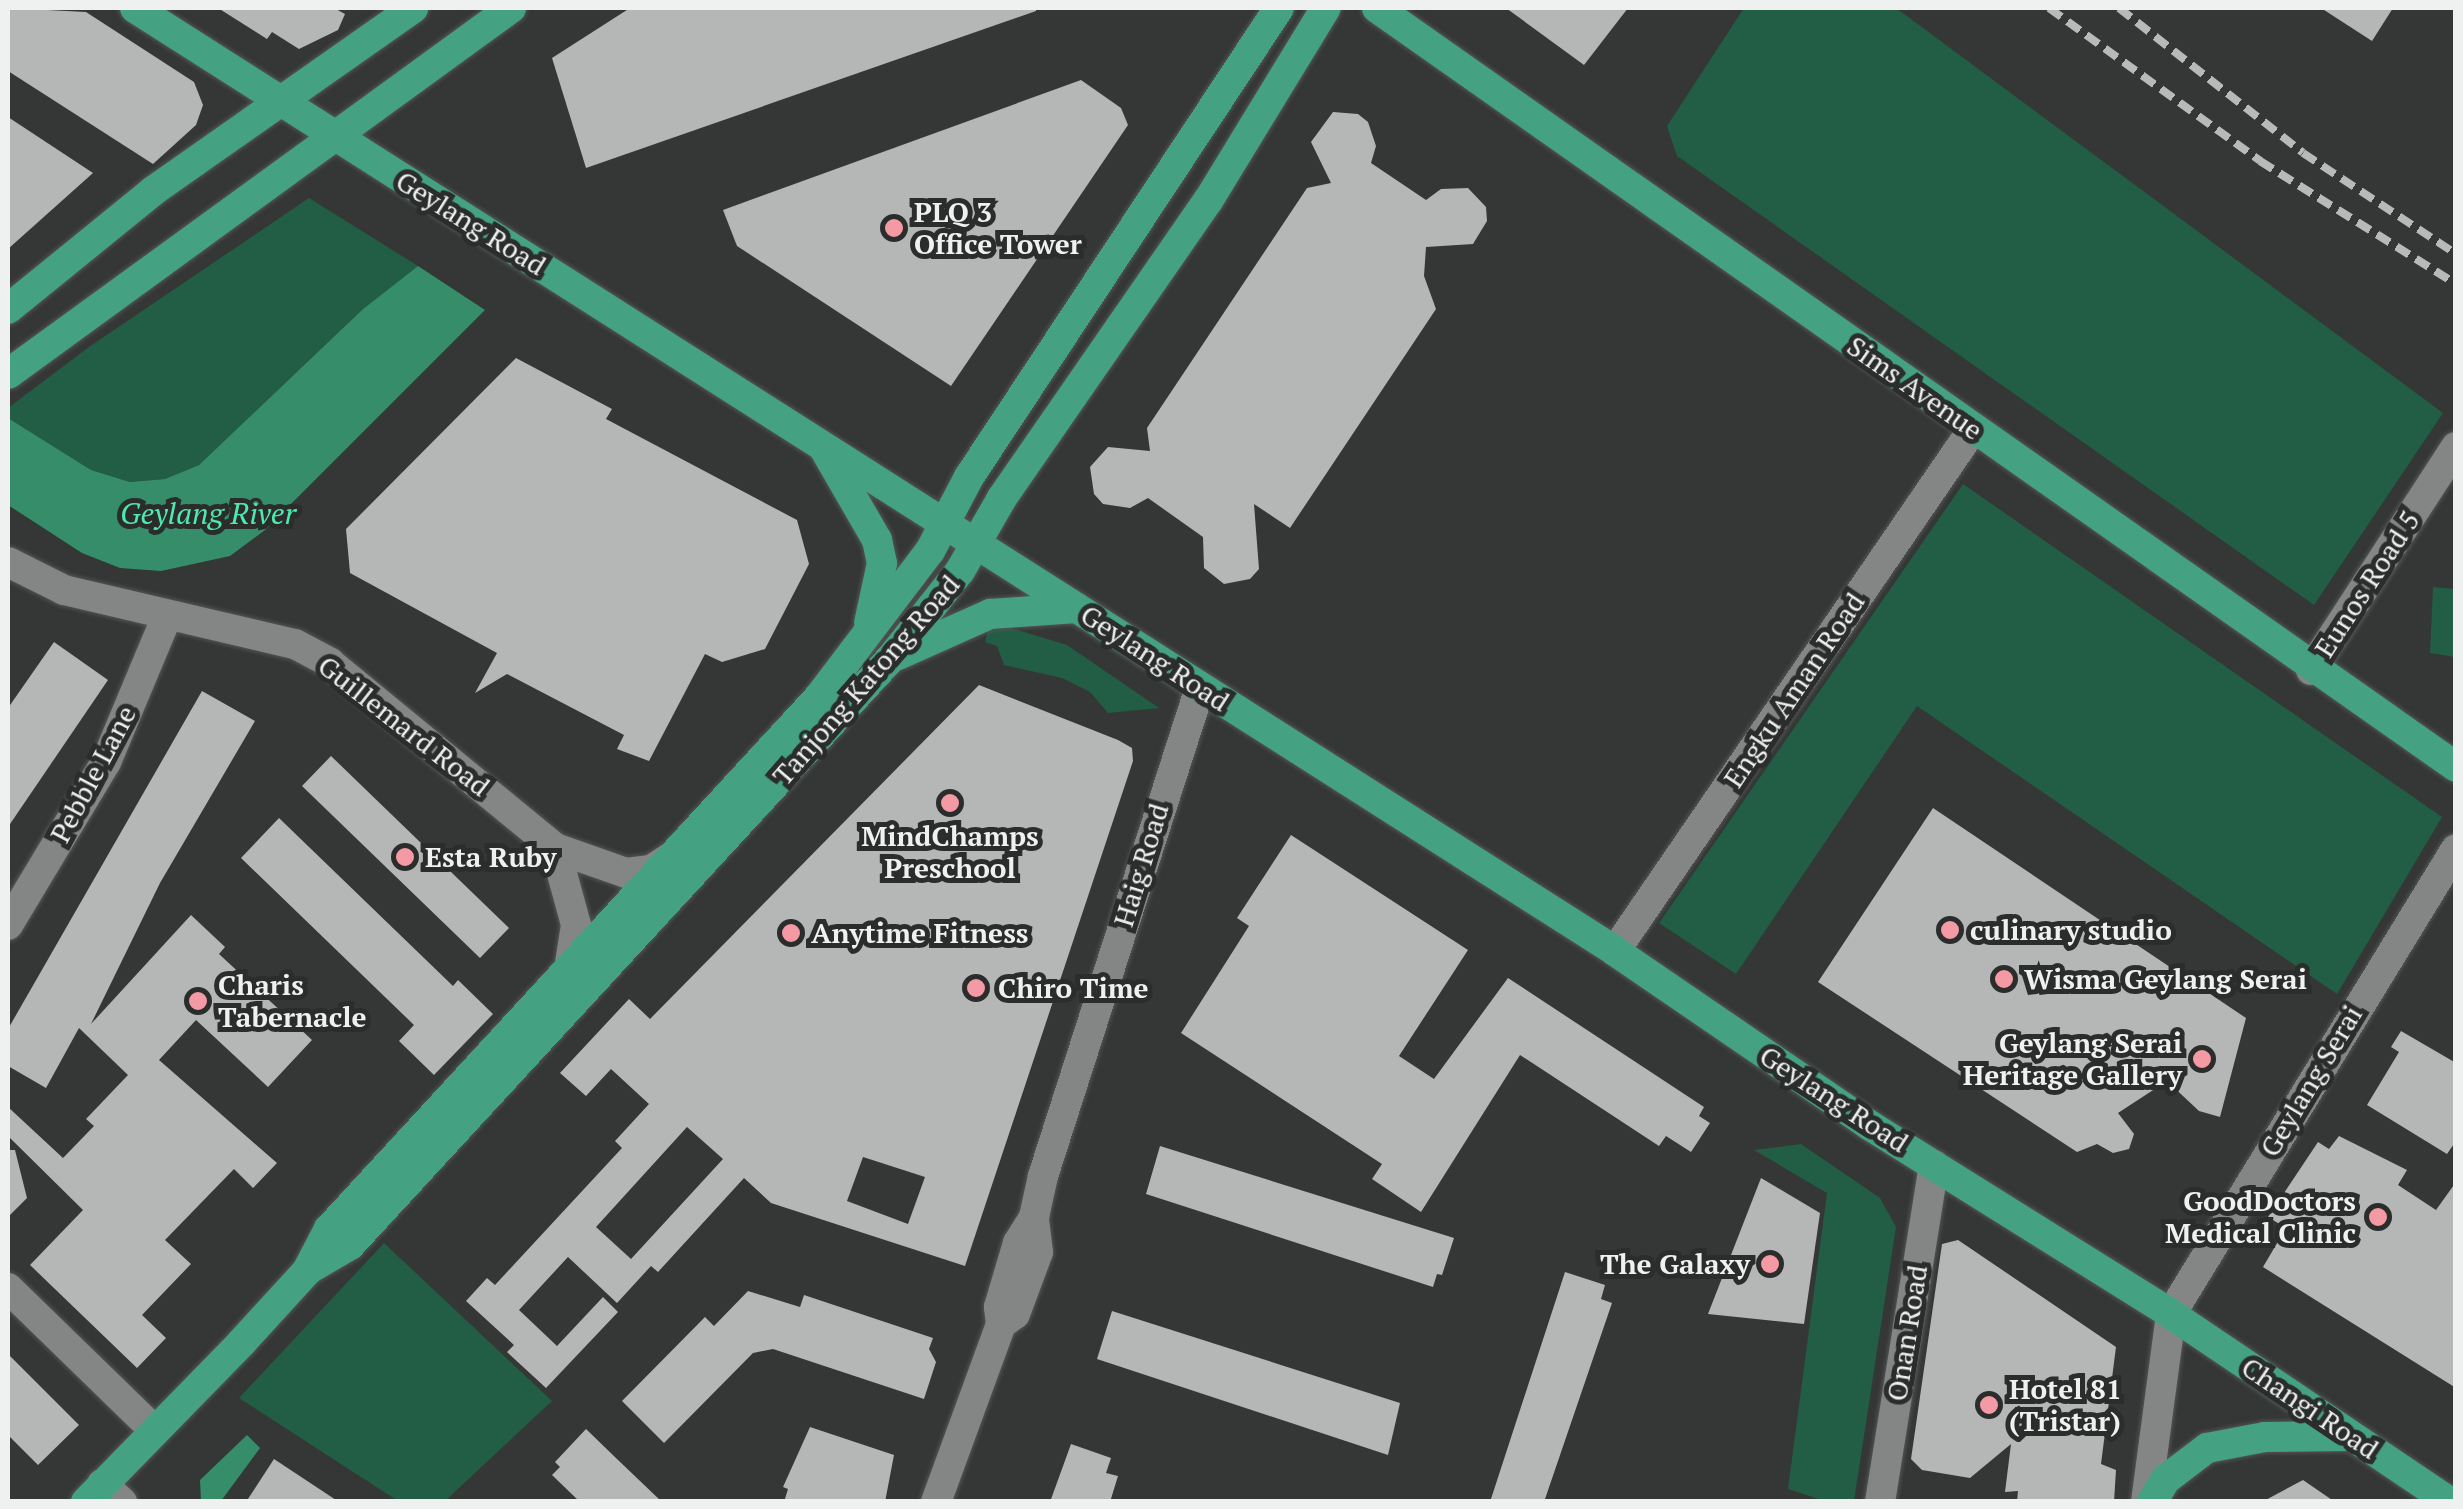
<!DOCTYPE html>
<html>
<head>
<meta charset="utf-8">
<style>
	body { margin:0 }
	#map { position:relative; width:2463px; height:1509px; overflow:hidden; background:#343736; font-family:"PT Serif",serif }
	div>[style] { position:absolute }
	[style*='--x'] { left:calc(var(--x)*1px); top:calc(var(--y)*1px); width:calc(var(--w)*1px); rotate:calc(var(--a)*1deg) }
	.green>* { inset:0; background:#215e45 }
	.water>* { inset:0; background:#358d69 }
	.building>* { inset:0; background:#b4b7b5 }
	.roads { filter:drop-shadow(0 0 2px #535554) drop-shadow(0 0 2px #535554) }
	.minor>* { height:30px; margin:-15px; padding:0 15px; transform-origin:15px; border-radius:15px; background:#838685 }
	.major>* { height:30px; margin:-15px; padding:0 15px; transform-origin:15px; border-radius:15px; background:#44a282 }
	.rail>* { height:8px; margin-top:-4px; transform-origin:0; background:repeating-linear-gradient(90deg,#b8bab9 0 15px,transparent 0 23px) }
	.dots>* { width:28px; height:28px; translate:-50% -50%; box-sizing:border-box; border:5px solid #2a2d2c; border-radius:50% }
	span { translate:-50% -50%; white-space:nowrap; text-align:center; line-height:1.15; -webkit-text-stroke:10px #2a2d2c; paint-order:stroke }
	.poi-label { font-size:28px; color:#eff1f0; font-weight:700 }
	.left { translate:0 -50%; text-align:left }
	.right { translate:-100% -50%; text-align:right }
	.street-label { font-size:28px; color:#eff1f0 }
	.water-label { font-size:30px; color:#4ee9ac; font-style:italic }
	.frame { position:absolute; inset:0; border:10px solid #eff1f0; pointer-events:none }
</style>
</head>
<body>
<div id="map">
	<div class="green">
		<div style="clip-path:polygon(1744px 8px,1896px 8px,2443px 413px,2314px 605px,1677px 156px,1667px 126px)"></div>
		<div style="clip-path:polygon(309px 198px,418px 266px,363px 309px,199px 465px,165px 479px,130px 482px,91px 470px,8px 418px,8px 408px,89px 347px)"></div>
		<div style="clip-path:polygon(1963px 484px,2442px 817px,2337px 994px,1917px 706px,1736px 974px,1659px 923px)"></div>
		<div style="clip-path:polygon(2433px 587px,2455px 589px,2455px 657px,2430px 653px)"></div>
		<div style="clip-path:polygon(1011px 628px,1067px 645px,1159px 708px,1108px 713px,1090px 692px,1062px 678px,1004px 665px,997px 646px,985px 642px,988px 630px)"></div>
		<div style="clip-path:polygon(1801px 1144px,1880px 1198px,1896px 1227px,1854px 1501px,1825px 1501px,1788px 1489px,1827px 1193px,1754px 1150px)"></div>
		<div style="clip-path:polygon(384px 1243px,552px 1401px,445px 1501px,398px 1501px,239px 1398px)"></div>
	</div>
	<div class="water">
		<div style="clip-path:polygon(418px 266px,485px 310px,265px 530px,230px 556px,161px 571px,120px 568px,82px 553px,8px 505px,8px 418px,91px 470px,130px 482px,165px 479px,199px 465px,363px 309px)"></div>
		<div style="clip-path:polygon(247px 1435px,260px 1448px,221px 1501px,201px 1501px,200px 1480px)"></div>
	</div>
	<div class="building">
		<div style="clip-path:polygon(8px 8px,86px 12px,194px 82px,203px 105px,196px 125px,153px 164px,8px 71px)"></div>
		<div style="clip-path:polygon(218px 8px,334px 8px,345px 14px,338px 30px,299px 49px,272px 32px,267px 39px)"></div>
		<div style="clip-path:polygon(630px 8px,1036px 8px,1036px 11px,586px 168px,552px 58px)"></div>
		<div style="clip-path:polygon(1506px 8px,1628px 8px,1584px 65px)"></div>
		<div style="clip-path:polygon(2321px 8px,2393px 8px,2372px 41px)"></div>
		<div style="clip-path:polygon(1081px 80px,1121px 108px,1128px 125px,951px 386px,737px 246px,723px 210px)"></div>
		<div style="clip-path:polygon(1333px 112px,1358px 114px,1368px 122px,1376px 146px,1371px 163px,1426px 200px,1441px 189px,1468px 188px,1486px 207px,1487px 221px,1473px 244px,1426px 247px,1424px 276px,1436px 309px,1290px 528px,1254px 504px,1259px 569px,1250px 579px,1224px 584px,1204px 568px,1203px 537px,1148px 498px,1130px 508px,1103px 504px,1094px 494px,1090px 467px,1108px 447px,1150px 451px,1147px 428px,1307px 188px,1331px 183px,1311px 142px)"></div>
		<div style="clip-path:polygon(8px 117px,93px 173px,8px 249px)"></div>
		<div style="clip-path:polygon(516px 358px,612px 409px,606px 419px,797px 520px,809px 564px,765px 649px,722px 662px,705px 654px,649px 761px,617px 749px,624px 735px,507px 674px,475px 693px,497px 653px,350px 573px,346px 529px)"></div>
		<div style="clip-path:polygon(54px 642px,108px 680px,8px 827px,8px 708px)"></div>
		<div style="clip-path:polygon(evenodd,979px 685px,1118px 740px,1132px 748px,1133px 761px,965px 1266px,771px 1203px,744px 1178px,658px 1272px,651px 1266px,617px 1303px,568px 1257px,519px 1310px,557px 1346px,603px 1297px,618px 1312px,546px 1388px,507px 1352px,514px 1345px,466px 1301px,487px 1278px,495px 1285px,622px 1148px,615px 1141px,649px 1104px,611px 1069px,586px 1096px,560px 1073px,629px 999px,650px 1019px,979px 685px,687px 1127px,723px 1159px,631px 1259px,596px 1227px,687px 1127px,979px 685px,863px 1157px,925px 1177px,908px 1224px,847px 1201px,863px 1157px)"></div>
		<div style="clip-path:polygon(202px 691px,255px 721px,160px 883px,91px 1024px,191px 915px,225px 947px,219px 954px,312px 1040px,268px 1087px,196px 1020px,159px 1060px,277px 1163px,253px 1188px,234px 1169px,165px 1240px,191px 1264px,142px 1315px,166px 1338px,137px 1368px,30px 1265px,83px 1210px,8px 1136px,8px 1107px,63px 1158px,94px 1126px,86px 1119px,128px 1075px,79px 1028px,46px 1088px,8px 1066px,8px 1029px)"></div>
		<div style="clip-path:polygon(331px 756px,509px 928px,480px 958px,302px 786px)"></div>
		<div style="clip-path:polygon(1933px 808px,2246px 1018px,2220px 1117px,2199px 1111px,2167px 1081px,2118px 1113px,2134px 1134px,2129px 1149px,2113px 1153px,2097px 1144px,2077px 1152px,1818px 982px)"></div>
		<div style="clip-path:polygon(279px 818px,453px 986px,458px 980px,493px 1014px,434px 1075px,399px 1041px,414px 1025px,241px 858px)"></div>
		<div style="clip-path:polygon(1291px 835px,1468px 950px,1399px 1056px,1434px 1079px,1508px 978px,1704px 1107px,1699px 1116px,1710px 1123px,1691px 1152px,1666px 1136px,1659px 1146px,1520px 1055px,1421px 1212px,1372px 1179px,1382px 1164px,1181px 1033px,1249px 926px,1237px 918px)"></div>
		<div style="clip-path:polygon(2401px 1031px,2456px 1063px,2456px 1141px,2447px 1154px,2367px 1105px,2399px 1052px,2391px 1047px)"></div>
		<div style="clip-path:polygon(2339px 1136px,2407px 1170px,2398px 1185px,2436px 1210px,2456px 1182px,2456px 1388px,2263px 1267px,2286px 1228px,2268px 1217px,2318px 1142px,2329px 1149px)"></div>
		<div style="clip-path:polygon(1160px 1146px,1454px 1238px,1442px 1275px,1437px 1274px,1433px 1287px,1146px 1194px)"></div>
		<div style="clip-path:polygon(8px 1150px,15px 1150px,27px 1198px,8px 1217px)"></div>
		<div style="clip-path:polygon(1761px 1178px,1820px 1213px,1804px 1324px,1708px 1314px)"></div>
		<div style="clip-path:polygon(1958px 1240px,2116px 1347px,2101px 1464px,2116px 1470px,2114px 1502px,2017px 1502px,2018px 1491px,2005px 1492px,2011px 1444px,1970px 1478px,1922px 1470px,1911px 1459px,1942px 1244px)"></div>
		<div style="clip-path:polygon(1565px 1272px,1605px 1285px,1601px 1299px,1612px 1303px,1544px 1502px,1490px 1502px)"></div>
		<div style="clip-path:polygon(748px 1291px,800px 1307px,804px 1295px,933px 1338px,929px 1349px,936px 1362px,924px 1399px,773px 1349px,753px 1353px,664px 1443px,622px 1401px,705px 1317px,714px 1326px)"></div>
		<div style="clip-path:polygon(1112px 1311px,1400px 1403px,1388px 1455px,1097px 1359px)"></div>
		<div style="clip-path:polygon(8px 1354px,79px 1425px,38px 1465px,8px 1435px)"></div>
		<div style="clip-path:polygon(810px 1427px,894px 1455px,885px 1502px,784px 1502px,788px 1489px,783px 1487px)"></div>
		<div style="clip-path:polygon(586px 1429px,617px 1459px,662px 1502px,580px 1502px,552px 1475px,560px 1467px,555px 1462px)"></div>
		<div style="clip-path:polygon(1071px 1444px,1111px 1458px,1106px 1473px,1118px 1476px,1110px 1502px,1050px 1502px)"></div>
		<div style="clip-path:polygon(274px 1459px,339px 1502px,246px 1502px)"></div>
		<div style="clip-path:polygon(2303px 1480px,2335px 1502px,2262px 1502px)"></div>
	</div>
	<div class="roads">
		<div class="minor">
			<div style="--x:8;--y:562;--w:63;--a:26.6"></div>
			<div style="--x:64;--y:590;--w:237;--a:13.2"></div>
			<div style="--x:295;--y:644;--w:40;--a:28"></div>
			<div style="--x:330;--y:663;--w:291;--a:39.4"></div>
			<div style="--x:555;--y:848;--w:75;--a:19.4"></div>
			<div style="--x:626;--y:873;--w:25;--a:-7"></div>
			<div style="--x:651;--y:870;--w:27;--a:-33"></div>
			<div style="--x:2311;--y:670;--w:266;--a:-57"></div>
			<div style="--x:555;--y:848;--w:80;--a:74.7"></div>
			<div style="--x:576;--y:925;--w:45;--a:99"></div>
			<div style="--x:8;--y:925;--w:190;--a:-59"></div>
			<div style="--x:106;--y:762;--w:158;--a:-67.3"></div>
			<div style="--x:1615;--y:951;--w:633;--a:-55.56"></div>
			<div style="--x:8;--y:1288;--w:204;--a:44.2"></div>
			<div style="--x:1001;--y:1324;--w:17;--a:-36"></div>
			<div style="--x:1015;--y:1314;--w:66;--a:-69.6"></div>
			<div style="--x:1038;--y:1252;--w:35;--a:-97"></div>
			<div style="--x:1034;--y:1217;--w:42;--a:-77.6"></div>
			<div style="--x:1043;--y:1176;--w:513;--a:-72.17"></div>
			<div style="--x:102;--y:1484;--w:27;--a:42"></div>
			<div style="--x:936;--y:1502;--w:189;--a:-69.9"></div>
			<div style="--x:1001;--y:1324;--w:17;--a:-97"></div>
			<div style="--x:999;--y:1307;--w:67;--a:-73.5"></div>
			<div style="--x:1018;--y:1243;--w:31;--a:-58"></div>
			<div style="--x:1880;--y:1502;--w:341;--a:-80.9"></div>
			<div style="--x:2146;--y:1502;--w:190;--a:-82.4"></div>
			<div style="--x:2171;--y:1314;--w:545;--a:-58.5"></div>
		</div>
		<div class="major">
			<div style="--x:135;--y:8;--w:1755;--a:32.5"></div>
			<div style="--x:1615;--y:951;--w:308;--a:34.4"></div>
			<div style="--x:1869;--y:1125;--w:356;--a:32"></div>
			<div style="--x:2171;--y:1314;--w:336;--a:34"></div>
			<div style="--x:1377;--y:8;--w:1319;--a:35.12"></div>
			<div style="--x:8;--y:309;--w:187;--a:-39.1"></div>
			<div style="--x:153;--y:191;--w:318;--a:-35.1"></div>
			<div style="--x:8;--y:374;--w:622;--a:-36.04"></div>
			<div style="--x:825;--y:450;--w:104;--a:60"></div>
			<div style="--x:877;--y:540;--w:24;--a:78"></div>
			<div style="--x:882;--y:563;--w:61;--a:102.2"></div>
			<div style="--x:898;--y:655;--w:101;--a:-24"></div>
			<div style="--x:990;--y:614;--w:87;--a:-3.9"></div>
			<div style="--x:309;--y:1269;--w:48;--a:-30.3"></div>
			<div style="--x:350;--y:1245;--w:798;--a:-47.34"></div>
			<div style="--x:891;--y:658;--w:111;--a:-51.6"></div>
			<div style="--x:960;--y:571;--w:84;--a:-60.1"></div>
			<div style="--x:1002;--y:498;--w:361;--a:-55.3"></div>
			<div style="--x:1208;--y:201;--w:226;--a:-58.6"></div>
			<div style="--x:86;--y:1502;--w:223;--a:-45.7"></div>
			<div style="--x:242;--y:1342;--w:96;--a:-47.5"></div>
			<div style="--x:307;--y:1271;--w:47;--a:-62.4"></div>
			<div style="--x:329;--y:1229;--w:723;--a:-47.35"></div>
			<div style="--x:819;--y:697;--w:183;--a:-52.8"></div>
			<div style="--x:930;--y:551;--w:84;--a:-62.2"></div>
			<div style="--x:969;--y:477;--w:562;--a:-56.54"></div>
			<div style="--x:2152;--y:1502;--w:26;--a:-59"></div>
			<div style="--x:2165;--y:1480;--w:53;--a:-37.3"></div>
			<div style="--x:2207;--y:1448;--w:59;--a:-10.7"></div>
			<div style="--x:2265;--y:1437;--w:86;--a:-0.7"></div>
		</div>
	</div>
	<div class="rail">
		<div style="--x:2049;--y:8;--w:261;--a:35.9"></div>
		<div style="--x:2260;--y:161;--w:231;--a:32.1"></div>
		<div style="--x:2119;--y:8;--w:234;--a:38.2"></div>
		<div style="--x:2303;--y:153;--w:183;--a:33.4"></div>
	</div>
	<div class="dots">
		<div style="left:894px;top:228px;background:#f49aa4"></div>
		<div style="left:950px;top:803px;background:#f49aa4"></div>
		<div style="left:405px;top:857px;background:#f49aa4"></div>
		<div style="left:1950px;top:930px;background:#f49aa4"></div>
		<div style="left:791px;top:933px;background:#f49aa4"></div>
		<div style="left:2004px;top:979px;background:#f49aa4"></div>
		<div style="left:976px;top:988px;background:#f49aa4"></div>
		<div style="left:198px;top:1001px;background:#f49aa4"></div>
		<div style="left:2202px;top:1059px;background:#f49aa4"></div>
		<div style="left:2378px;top:1217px;background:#f49aa4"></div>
		<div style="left:1770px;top:1264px;background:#f49aa4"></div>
		<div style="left:1989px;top:1405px;background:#f49aa4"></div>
	</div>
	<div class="poi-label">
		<span class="left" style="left:914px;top:228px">PLQ 3<br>Office Tower</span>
		<span style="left:950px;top:852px">MindChamps<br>Preschool</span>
		<span class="left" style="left:425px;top:857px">Esta Ruby</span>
		<span class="left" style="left:1970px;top:930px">culinary studio</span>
		<span class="left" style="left:811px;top:933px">Anytime Fitness</span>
		<span class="left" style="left:2024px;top:979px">Wisma Geylang Serai</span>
		<span class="left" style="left:218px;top:1001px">Charis<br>Tabernacle</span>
		<span class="left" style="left:998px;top:988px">Chiro Time</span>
		<span class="right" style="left:2182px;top:1059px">Geylang Serai<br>Heritage Gallery</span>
		<span class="right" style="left:2356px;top:1217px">GoodDoctors<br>Medical Clinic</span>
		<span class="right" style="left:1750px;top:1264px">The Galaxy</span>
		<span class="left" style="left:2009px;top:1405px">Hotel 81<br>(Tristar)</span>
	</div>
	<div class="street-label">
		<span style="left:471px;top:223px;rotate:32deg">Geylang Road</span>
		<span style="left:1915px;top:388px;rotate:35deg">Sims Avenue</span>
		<span style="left:2367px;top:584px;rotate:-57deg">Eunos Road 5</span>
		<span style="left:1155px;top:658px;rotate:33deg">Geylang Road</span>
		<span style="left:866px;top:680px;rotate:-49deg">Tanjong Katong Road</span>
		<span style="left:1794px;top:690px;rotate:-56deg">Engku Aman Road</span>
		<span style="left:404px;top:726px;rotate:38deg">Guillemard Road</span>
		<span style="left:93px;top:774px;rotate:-62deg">Pebble Lane</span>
		<span style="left:1141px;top:865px;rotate:-73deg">Haig Road</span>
		<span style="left:2311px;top:1081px;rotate:-59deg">Geylang Serai</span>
		<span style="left:1834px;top:1099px;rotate:33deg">Geylang Road</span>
		<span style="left:1907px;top:1333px;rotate:-81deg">Onan Road</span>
		<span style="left:2310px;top:1408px;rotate:34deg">Changi Road</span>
	</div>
	<div class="water-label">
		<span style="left:208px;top:513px">Geylang River</span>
	</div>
	<div class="frame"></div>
</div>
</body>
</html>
